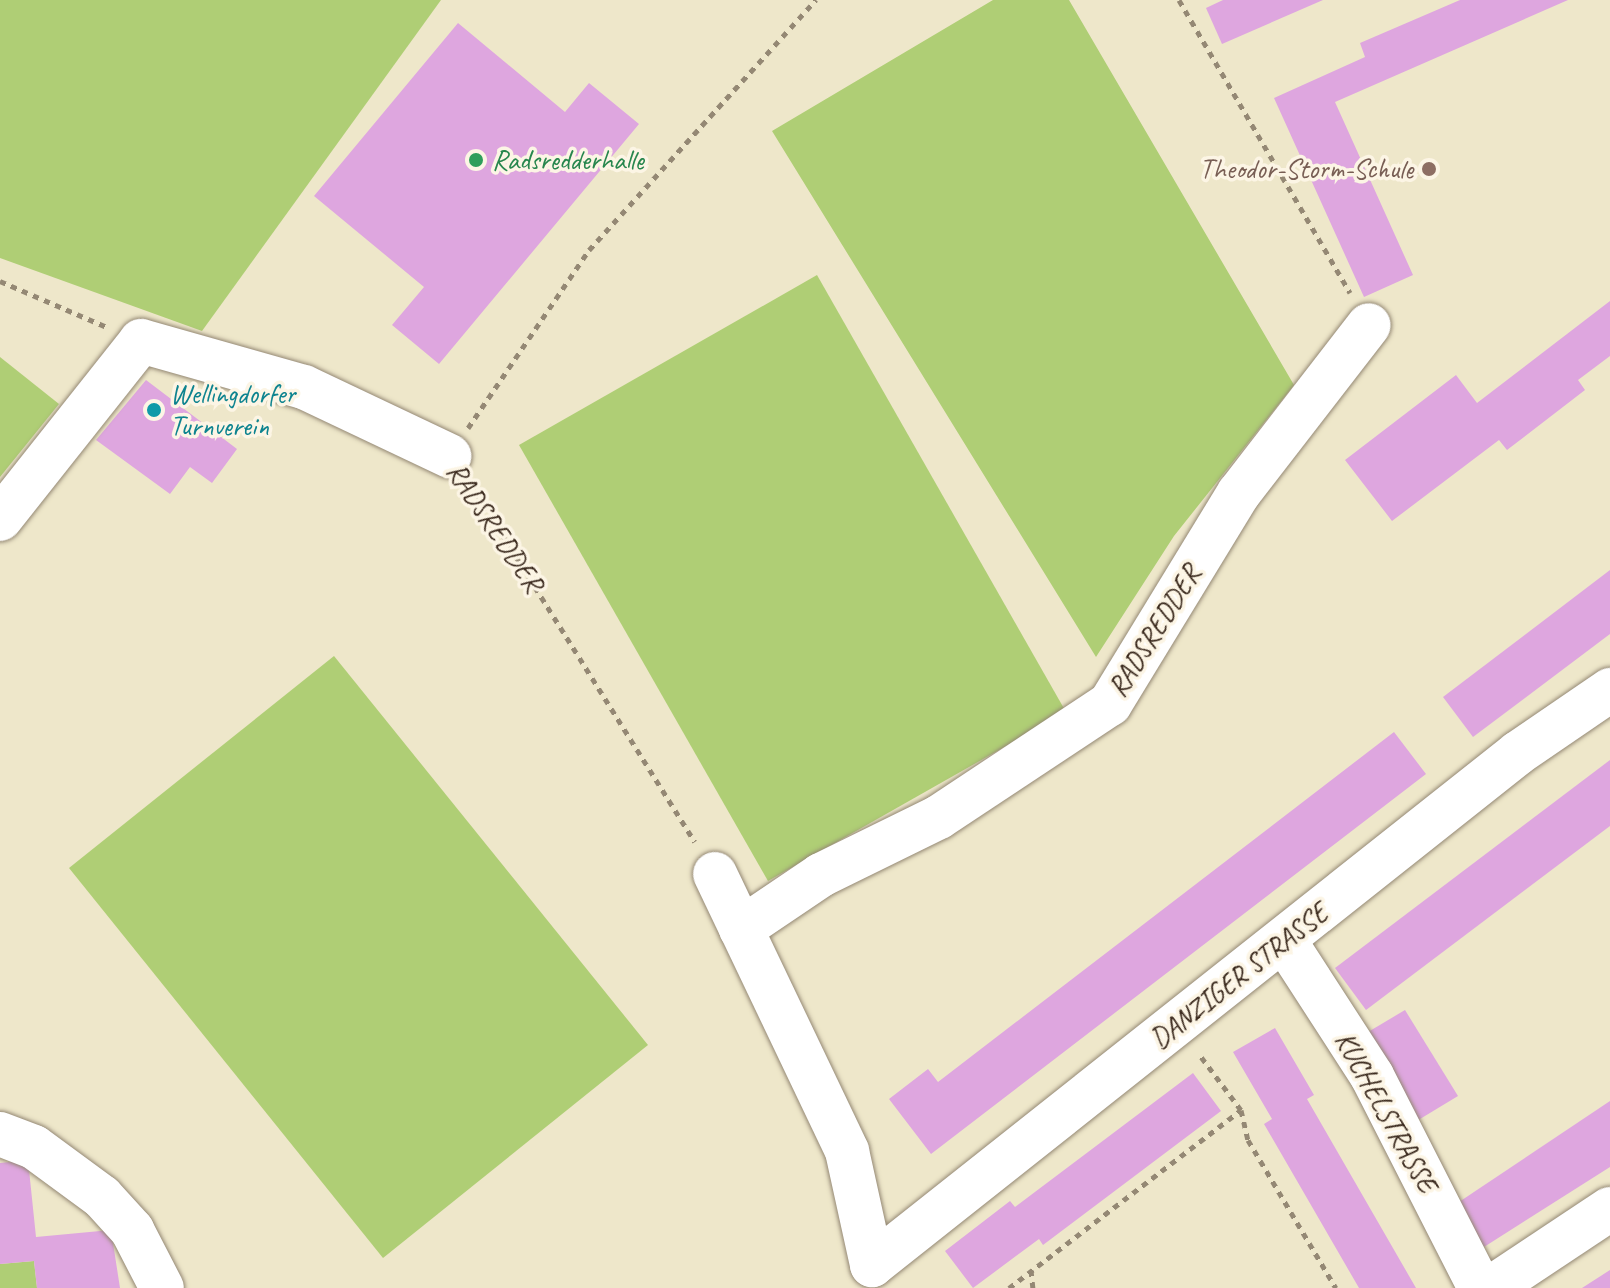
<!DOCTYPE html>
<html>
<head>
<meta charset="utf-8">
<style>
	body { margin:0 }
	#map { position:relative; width:1610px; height:1288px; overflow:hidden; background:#eee7ca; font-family:Caveat,sans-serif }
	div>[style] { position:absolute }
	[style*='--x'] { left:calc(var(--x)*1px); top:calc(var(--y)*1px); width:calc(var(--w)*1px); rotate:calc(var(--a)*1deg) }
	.green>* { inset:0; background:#afce75 }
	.building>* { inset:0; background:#dea6df }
	.path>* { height:5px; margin-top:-2.5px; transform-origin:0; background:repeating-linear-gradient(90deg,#948874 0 6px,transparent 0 12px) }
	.roads { filter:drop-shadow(0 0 2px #948874) drop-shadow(0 0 2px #948874) }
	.minor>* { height:44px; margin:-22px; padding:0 22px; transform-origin:22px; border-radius:22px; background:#fff }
	.dots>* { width:22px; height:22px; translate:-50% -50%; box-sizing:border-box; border:4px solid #fcf5e5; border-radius:50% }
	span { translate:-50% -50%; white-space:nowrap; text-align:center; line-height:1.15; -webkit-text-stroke:7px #fcf5e5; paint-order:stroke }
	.leisure-label { font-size:28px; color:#27864d }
	.left { translate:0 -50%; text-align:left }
	.education-label { font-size:28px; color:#785e54 }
	.right { translate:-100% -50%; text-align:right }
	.culture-label { font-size:28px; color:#0d838f }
	.street-label { font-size:28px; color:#3b2a1e }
</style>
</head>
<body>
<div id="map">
	<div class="green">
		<div style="clip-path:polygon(0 0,441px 0,202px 331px,0 258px)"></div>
		<div style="clip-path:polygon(993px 0,1069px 0,1294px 385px,1174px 536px,1096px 657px,772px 131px)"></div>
		<div style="clip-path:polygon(817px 275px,1066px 712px,768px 881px,519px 445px)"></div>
		<div style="clip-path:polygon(0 357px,59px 404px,0 477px)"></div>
		<div style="clip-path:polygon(334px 656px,648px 1045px,383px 1258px,69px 868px)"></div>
		<div style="clip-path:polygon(34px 1261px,37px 1288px,0 1288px,0 1264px)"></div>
	</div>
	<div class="building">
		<div style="clip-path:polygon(1223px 0,1323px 0,1222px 44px,1206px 8px)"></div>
		<div style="clip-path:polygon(1460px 0,1568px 0,1335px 102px,1413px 275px,1364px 297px,1274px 98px,1365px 57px,1360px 43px)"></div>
		<div style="clip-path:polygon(458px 23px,565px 112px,589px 83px,639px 124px,439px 364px,392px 325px,424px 287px,314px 196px)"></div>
		<div style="clip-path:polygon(1610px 301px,1610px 356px,1578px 380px,1585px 390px,1507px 450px,1499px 440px,1392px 521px,1345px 460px,1456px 375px,1477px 403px)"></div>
		<div style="clip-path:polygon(146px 380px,237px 449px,212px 483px,190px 467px,170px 494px,96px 440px)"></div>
		<div style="clip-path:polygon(1610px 570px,1610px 634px,1473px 737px,1443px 697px)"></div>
		<div style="clip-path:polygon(1394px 732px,1426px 774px,931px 1154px,889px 1099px,928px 1069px,938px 1082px)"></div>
		<div style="clip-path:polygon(1610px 760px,1610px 826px,1366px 1010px,1335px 968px)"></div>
		<div style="clip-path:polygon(1405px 1010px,1458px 1096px,1415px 1122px,1363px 1035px)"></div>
		<div style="clip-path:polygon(1275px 1028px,1314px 1095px,1307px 1099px,1416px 1288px,1359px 1288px,1264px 1124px,1272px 1119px,1233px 1052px)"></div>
		<div style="clip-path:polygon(1193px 1073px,1221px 1111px,1043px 1245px,1039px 1239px,973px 1288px,945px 1251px,1010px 1201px,1015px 1207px)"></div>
		<div style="clip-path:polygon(1610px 1101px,1610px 1167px,1484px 1247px,1456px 1204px)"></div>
		<div style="clip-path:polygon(28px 1160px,36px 1237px,111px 1230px,120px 1288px,37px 1288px,34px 1261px,0 1264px,0 1163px)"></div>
		<div style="clip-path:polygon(1610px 1270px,1610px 1288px,1582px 1288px)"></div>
	</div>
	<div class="path">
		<div style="--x:1179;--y:0;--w:339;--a:59.7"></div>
		<div style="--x:0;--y:281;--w:116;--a:23.3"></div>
		<div style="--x:468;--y:428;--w:215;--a:-55.8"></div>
		<div style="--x:589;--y:250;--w:338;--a:-47.8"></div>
		<div style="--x:471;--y:485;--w:421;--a:57.9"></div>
		<div style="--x:1241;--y:1110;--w:31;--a:77"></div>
		<div style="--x:1248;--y:1140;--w:172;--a:59.3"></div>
		<div style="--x:1031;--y:1270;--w:18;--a:84"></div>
		<div style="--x:1009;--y:1288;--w:292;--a:-37.5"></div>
		<div style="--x:1241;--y:1110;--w:70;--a:-126.9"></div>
	</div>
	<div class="roads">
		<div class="minor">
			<div style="--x:0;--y:519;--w:227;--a:-51.6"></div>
			<div style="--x:141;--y:341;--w:169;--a:15.8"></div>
			<div style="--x:304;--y:387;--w:161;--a:25.4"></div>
			<div style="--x:715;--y:874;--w:307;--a:64.5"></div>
			<div style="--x:847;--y:1151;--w:117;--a:77.6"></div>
			<div style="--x:872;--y:1265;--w:824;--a:-38.4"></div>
			<div style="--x:1518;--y:753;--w:112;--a:-34.4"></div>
			<div style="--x:741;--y:929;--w:97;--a:-34"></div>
			<div style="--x:821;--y:875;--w:131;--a:-26.2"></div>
			<div style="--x:939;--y:817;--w:205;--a:-33.5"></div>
			<div style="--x:1110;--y:704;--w:247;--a:-58.6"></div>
			<div style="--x:1239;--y:493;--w:212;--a:-52.3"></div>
			<div style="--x:1284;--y:940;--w:162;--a:57.1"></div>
			<div style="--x:1372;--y:1076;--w:238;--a:63"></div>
			<div style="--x:0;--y:1134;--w:36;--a:21"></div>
			<div style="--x:34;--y:1147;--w:84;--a:36.3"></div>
			<div style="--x:102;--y:1197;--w:45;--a:47.7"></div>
			<div style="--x:132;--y:1230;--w:65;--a:62.7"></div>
			<div style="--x:1491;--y:1288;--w:143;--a:-33.6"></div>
		</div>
	</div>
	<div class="dots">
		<div style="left:476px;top:160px;background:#2e9e5b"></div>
		<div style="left:1429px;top:169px;background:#8d6e63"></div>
		<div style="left:154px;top:410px;background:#0f9aa8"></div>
	</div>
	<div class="leisure-label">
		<span class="left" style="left:492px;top:160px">Radsredderhalle</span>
	</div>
	<div class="education-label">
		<span class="right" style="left:1413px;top:169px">Theodor-Storm-Schule</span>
	</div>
	<div class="culture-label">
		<span class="left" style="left:170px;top:410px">Wellingdorfer<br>Turnverein</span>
	</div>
	<div class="street-label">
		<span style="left:495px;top:527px;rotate:56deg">RADSREDDER</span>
		<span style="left:1154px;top:631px;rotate:-58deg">RADSREDDER</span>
		<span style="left:1239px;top:976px;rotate:-38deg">DANZIGER STRASSE</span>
		<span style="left:1386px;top:1112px;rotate:61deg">KUCHELSTRASSE</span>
	</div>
</div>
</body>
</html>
